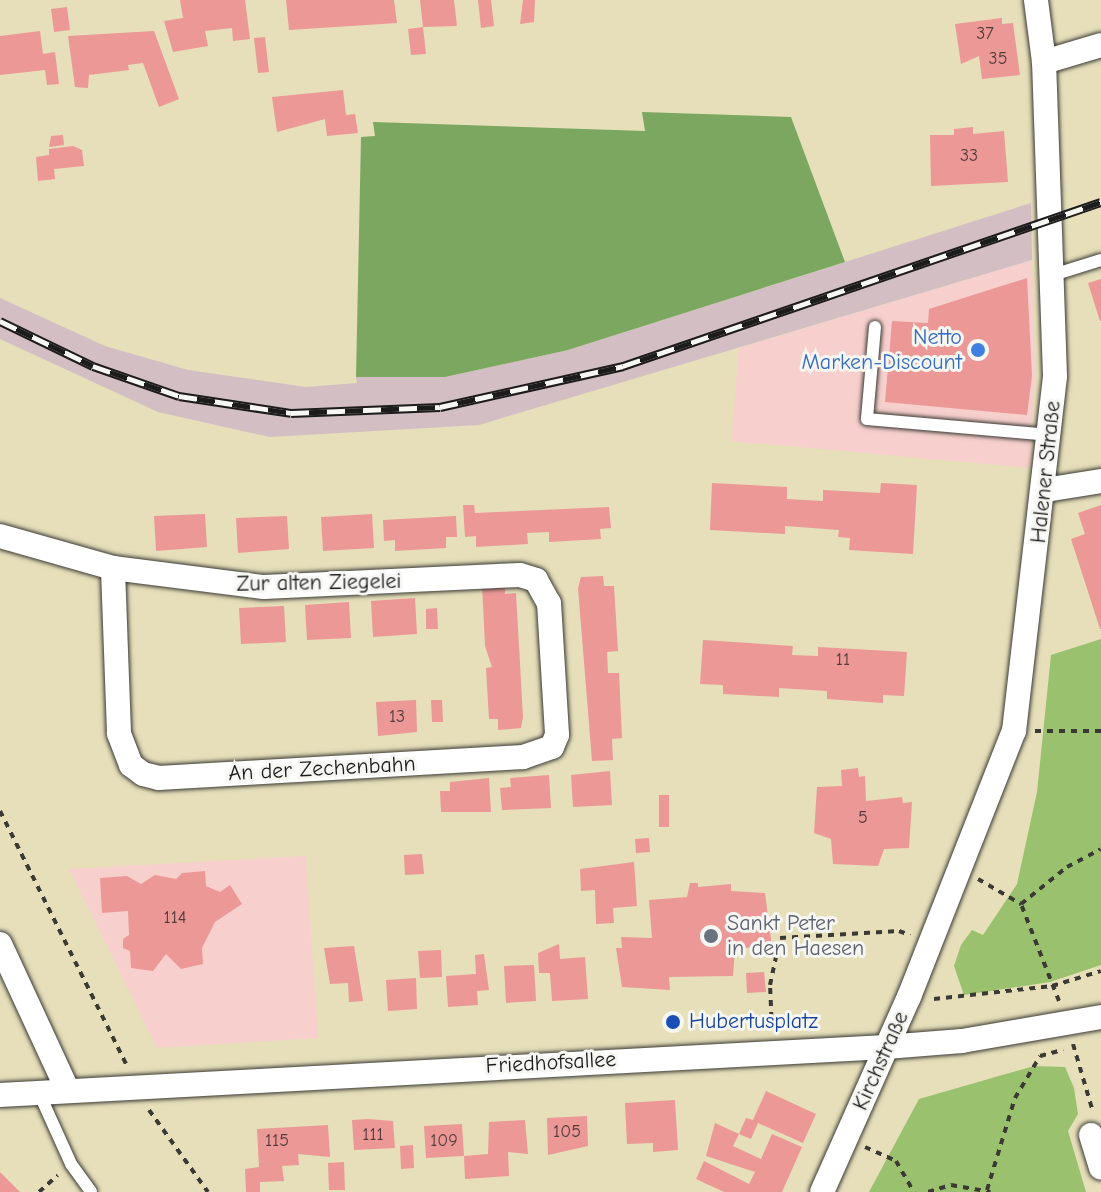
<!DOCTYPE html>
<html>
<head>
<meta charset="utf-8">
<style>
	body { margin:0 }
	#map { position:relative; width:1101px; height:1192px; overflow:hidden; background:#e6dfba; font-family:"Comic Neue",sans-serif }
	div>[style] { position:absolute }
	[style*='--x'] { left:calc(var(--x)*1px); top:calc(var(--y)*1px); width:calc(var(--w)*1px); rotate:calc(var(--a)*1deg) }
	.built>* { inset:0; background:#f7d0cd }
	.industrial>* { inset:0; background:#d2bec3 }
	.green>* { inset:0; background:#9ac16d }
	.forest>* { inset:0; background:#7ba760 }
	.building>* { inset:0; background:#ec9896 }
	.path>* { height:4px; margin-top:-2px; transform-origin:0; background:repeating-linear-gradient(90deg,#3a3934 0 6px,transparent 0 12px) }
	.roads { filter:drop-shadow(0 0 2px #3a3934) drop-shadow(0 0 2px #3a3934) }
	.service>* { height:12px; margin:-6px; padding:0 6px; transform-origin:6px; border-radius:6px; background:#fff }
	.minor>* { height:24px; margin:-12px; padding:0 12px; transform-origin:12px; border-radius:12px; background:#fff }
	.rail>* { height:9px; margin-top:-4.5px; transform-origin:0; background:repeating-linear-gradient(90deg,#f6f6f2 0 18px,#1c1c1c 0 36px); box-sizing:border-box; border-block:2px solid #1c1c1c }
	.dots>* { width:22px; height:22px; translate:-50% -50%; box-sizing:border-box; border:4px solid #f6f6f2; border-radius:50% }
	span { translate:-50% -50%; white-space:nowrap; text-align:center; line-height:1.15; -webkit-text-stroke:6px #f6f6f2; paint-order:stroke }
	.number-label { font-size:18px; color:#503b3a }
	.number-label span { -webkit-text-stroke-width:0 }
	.shop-label { font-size:22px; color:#366cbe }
	.right { translate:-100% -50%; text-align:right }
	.street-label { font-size:22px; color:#1c1c1c }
	.worship-label { font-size:22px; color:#5b616d }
	.left { translate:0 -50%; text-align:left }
	.transit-label { font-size:22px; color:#164399 }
</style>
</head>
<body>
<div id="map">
	<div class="built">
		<div style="clip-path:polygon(1032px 260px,1035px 374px,1030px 468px,731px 441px,739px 348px)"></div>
		<div style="clip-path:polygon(306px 856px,318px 1038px,157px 1048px,69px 869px)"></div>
	</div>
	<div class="industrial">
		<div style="clip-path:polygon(1031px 203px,1032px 260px,479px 425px,270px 437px,158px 412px,0 339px,0 298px,105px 346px,188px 370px,306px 387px,357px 383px,356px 377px,445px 377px,568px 350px)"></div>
	</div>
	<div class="green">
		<div style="clip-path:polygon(1101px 639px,1101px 965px,1050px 982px,964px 995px,954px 966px,961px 945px,972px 930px,983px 935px,1017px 884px,1037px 792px,1051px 655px)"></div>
		<div style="clip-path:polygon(1034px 1066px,1065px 1067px,1074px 1088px,1078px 1114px,1068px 1131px,1086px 1192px,869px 1192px,919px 1099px)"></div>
	</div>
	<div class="forest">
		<div style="clip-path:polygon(642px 112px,791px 117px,845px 262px,568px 350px,445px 377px,356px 377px,361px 137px,375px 136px,373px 122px,645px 131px)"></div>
	</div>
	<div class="building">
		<div style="clip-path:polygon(180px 0,245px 0,250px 39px,233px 41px,232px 28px,205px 31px,208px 46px,173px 52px,164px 21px,183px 18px)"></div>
		<div style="clip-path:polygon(286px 0,394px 0,397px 23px,289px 30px)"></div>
		<div style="clip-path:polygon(420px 0,454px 0,457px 26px,423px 27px,426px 54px,411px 55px,408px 29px,423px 27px)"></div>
		<div style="clip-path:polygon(478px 0,491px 0,494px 26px,481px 28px)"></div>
		<div style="clip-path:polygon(523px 0,535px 0,534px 22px,520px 24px)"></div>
		<div style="clip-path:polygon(67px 7px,70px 30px,54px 32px,51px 9px)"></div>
		<div style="clip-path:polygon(1002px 18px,1002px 24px,1013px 23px,1020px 75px,982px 79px,979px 56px,961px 64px,955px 24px)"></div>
		<div style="clip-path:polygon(40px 31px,43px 54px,55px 52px,59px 84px,47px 85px,45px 70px,0 75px,0 36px)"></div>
		<div style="clip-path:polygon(154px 31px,179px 99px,159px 107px,143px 63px,128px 65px,129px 70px,89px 75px,88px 88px,75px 87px,68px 36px)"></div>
		<div style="clip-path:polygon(265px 37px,269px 72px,258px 73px,254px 38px)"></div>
		<div style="clip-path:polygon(343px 90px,346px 115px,355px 114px,358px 133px,327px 136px,325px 119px,277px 132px,272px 97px)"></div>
		<div style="clip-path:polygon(973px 127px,973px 134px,1004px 131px,1008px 182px,931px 186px,930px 135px,954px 135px,954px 129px)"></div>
		<div style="clip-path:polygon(63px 135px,64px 145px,49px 147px,51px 136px)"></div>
		<div style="clip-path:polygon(73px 146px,82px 150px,84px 166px,54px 169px,55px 179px,38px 181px,36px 157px,49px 155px,49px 149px)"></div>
		<div style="clip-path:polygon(1027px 278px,1032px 376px,1027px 415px,885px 402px,892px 321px,928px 323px,929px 309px)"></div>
		<div style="clip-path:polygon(1101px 279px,1101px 321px,1100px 321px,1088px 283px)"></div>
		<div style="clip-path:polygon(712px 483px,787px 487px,787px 499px,823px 501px,823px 490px,880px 493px,881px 483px,917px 485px,913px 554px,849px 550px,850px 538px,838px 537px,839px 530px,785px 526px,785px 534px,710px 530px)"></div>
		<div style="clip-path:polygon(463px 505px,474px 505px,475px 513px,609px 507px,611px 528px,600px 529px,601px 539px,549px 542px,549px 532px,527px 533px,528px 544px,476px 547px,476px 536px,465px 537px)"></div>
		<div style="clip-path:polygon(1101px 505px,1101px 629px,1100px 629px,1071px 539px,1085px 534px,1078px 513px)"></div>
		<div style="clip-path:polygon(205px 514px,207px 547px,156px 551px,154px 516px)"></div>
		<div style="clip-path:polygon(372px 514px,374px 548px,323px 551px,321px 517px)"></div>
		<div style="clip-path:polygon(287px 516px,289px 549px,238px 553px,236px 518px)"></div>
		<div style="clip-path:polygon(456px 516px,457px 537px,446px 537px,446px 548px,395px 551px,395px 540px,384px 541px,383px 520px)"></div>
		<div style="clip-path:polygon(603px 576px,604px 586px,614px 586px,618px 651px,607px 652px,608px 673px,619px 673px,622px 738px,612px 739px,613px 760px,592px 761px,578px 588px,581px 577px)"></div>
		<div style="clip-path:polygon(505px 583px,505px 594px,516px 593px,523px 717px,521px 728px,498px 730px,498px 719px,489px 719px,486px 668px,492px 667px,485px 646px,482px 584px)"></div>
		<div style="clip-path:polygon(415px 598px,417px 634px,373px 637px,371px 601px)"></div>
		<div style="clip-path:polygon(349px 602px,351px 638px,307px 640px,305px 605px)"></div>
		<div style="clip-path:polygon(284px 606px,286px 642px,241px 644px,239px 608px)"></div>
		<div style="clip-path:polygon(437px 608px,438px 629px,426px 629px,426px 609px)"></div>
		<div style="clip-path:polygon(703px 640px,793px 646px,792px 655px,818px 656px,818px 647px,907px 652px,904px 696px,883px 695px,883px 703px,827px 699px,827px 691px,779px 688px,779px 697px,723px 694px,723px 685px,700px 684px)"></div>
		<div style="clip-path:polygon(416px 700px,417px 732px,378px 736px,376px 702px)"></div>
		<div style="clip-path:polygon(431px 700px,442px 700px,443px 722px,432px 722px)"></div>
		<div style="clip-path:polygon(858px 768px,859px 777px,865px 776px,866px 801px,902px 797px,903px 803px,912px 802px,909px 848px,884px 849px,878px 866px,833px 864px,831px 839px,814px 833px,817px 787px,842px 786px,841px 770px)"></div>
		<div style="clip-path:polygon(610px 771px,612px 805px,573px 807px,571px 775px)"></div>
		<div style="clip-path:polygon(549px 775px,551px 808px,502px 810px,500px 788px,511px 787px,510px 778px)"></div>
		<div style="clip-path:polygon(489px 778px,491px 812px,441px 812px,440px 791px,450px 791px,450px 782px)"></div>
		<div style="clip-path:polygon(659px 795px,669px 795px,669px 827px,659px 827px)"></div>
		<div style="clip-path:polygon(649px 838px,650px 852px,636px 853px,635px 839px)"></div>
		<div style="clip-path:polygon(422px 854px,424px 874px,405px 875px,404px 855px)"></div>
		<div style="clip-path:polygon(634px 862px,637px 906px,613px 908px,614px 923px,596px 924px,595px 890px,581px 891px,580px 869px)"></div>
		<div style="clip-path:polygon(205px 871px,206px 886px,220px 892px,230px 885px,242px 904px,215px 922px,202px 948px,203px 964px,181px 969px,166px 954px,153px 971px,131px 968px,130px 951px,123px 948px,123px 939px,129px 935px,128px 911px,102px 913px,100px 878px,127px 876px,141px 884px,155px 875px,176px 879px,182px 873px)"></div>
		<div style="clip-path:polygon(690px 883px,698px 883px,698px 887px,731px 884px,731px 891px,765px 893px,772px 947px,735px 948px,733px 976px,669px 977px,670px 990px,622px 987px,616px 948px,622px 948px,621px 937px,652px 938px,649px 900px,687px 897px)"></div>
		<div style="clip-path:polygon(559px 944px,560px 959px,585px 957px,588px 999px,552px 1001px,550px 973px,539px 973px,538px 953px)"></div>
		<div style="clip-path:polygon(354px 946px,363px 1001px,349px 1002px,348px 983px,330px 984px,324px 948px)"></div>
		<div style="clip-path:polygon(441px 950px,442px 977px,420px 978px,418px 951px)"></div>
		<div style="clip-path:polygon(484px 954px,489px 990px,477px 991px,478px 1005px,448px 1007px,446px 976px,476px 974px,475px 955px)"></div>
		<div style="clip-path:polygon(534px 965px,536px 1001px,506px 1003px,504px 966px)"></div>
		<div style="clip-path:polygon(764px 972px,766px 992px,747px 993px,746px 973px)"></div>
		<div style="clip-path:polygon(416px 978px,417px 1009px,388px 1011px,386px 980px)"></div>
		<div style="clip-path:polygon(766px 1091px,816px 1114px,803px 1143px,758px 1123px,751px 1139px,739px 1134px,746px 1118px,753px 1120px)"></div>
		<div style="clip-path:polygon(675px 1100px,678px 1150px,653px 1152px,653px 1143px,627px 1144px,625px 1103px)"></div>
		<div style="clip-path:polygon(587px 1116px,588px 1146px,548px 1155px,547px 1118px)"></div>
		<div style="clip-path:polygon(368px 1119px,393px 1121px,395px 1148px,354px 1150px,352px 1120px)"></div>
		<div style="clip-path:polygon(525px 1120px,528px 1154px,508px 1152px,509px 1176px,465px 1179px,464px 1156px,426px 1158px,424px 1126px,462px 1124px,464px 1156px,488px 1154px,489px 1122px)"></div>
		<div style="clip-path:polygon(715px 1123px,739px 1134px,733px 1146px,761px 1159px,772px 1134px,802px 1147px,782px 1192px,724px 1192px,696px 1179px,704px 1161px,749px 1184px,755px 1172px,706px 1156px)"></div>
		<div style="clip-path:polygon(328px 1125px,330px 1157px,298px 1154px,299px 1165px,282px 1166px,284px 1181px,260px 1182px,260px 1192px,246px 1192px,245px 1169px,259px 1167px,257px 1129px)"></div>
		<div style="clip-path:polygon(413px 1145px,414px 1168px,401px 1169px,400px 1146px)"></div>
		<div style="clip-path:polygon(344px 1162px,345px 1190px,329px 1190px,328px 1163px)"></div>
		<div style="clip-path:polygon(0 1172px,20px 1192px,0 1192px)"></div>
	</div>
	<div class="path">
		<div style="--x:1035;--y:731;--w:66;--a:0"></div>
		<div style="--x:0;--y:811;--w:285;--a:63.5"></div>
		<div style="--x:978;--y:879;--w:50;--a:30.2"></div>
		<div style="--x:934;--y:999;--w:119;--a:-6.3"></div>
		<div style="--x:1052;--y:986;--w:51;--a:-17"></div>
		<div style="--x:1059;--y:1001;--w:104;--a:-111.4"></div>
		<div style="--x:1021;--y:904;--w:59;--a:-38.8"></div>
		<div style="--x:1067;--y:867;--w:38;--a:-28"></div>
		<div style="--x:772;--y:1030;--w:45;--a:-92.5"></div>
		<div style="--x:770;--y:985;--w:48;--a:-78"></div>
		<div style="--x:780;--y:938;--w:119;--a:-3.4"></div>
		<div style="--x:899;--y:931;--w:12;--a:20"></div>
		<div style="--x:1073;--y:1044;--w:71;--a:73.6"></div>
		<div style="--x:149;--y:1110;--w:101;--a:54.3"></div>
		<div style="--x:865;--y:1147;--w:34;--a:24"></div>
		<div style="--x:896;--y:1161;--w:36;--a:60"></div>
		<div style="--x:987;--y:1190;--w:96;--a:-73.1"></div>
		<div style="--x:1015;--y:1098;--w:49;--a:-59.2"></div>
		<div style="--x:1040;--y:1056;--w:24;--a:-15"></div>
		<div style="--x:39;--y:1192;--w:25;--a:-42"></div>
		<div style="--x:928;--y:1192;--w:24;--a:-17"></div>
		<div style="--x:951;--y:1185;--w:40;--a:10"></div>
	</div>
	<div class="roads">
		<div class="service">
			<div style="--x:1053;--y:275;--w:50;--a:-17.4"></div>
			<div style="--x:875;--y:327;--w:92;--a:95"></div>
			<div style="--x:867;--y:419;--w:184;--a:5"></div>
			<div style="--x:39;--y:1093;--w:78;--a:65.7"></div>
			<div style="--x:71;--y:1164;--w:34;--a:54"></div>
		</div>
		<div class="minor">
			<div style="--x:1044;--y:62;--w:59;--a:-16.6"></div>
			<div style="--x:1045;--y:490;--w:57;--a:-9.1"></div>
			<div style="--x:0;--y:536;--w:117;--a:15.8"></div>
			<div style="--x:113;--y:568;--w:152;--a:7.2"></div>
			<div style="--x:264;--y:587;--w:256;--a:-2.7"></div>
			<div style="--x:520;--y:575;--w:17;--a:17"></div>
			<div style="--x:536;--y:580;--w:26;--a:61"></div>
			<div style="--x:549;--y:603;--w:132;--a:86.5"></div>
			<div style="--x:557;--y:735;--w:13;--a:113"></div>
			<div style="--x:552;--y:747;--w:31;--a:161"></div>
			<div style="--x:523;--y:757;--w:365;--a:176.7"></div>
			<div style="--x:159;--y:778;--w:16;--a:-166"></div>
			<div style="--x:143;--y:774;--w:15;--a:-143"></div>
			<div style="--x:131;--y:765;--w:34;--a:-111"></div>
			<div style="--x:119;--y:733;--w:165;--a:-92.1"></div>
			<div style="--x:0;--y:944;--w:162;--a:65.2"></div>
			<div style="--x:0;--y:1095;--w:887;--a:-3.1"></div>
			<div style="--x:886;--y:1047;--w:76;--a:-4.5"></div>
			<div style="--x:962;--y:1041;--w:141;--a:-9.8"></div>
			<div style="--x:1091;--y:1135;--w:34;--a:73"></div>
			<div style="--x:822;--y:1192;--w:214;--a:-66"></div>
			<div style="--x:909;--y:997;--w:286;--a:-68.5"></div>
			<div style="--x:1014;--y:731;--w:357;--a:-83.4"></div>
			<div style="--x:1055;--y:376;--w:314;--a:-92"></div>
			<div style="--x:1044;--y:62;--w:63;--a:-97.4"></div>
		</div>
	</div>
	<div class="rail">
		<div style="--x:0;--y:321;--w:103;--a:25.8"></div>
		<div style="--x:93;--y:366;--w:91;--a:19.2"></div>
		<div style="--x:179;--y:396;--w:113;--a:8.6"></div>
		<div style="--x:291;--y:413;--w:149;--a:-2.3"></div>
		<div style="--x:440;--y:407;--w:188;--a:-12.6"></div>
		<div style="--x:623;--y:366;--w:505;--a:-18.94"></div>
	</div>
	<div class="dots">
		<div style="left:978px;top:350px;background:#3f7fe0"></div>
		<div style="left:711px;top:936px;background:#6b7280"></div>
		<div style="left:673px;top:1022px;background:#1a4fb4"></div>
	</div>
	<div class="number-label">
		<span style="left:985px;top:34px">37</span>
		<span style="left:998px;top:59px">35</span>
		<span style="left:969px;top:156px">33</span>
		<span style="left:843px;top:660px">11</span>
		<span style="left:397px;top:717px">13</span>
		<span style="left:863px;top:818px">5</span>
		<span style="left:175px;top:918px">114</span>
		<span style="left:567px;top:1132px">105</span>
		<span style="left:373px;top:1135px">111</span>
		<span style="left:277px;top:1141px">115</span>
		<span style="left:444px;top:1141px">109</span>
	</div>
	<div class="shop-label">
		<span class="right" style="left:962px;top:350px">Netto<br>Marken-Discount</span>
	</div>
	<div class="street-label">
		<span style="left:1046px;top:472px;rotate:-84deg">Halener Straße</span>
		<span style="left:319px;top:583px;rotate:-1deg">Zur alten Ziegelei</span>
		<span style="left:322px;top:769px;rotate:-3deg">An der Zechenbahn</span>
		<span style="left:881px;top:1061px;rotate:-66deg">Kirchstraße</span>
		<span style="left:551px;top:1063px;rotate:-3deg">Friedhofsallee</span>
	</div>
	<div class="worship-label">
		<span class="left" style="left:727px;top:936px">Sankt Peter<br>in den Haesen</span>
	</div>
	<div class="transit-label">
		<span class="left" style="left:689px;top:1022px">Hubertusplatz</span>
	</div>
</div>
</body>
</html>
